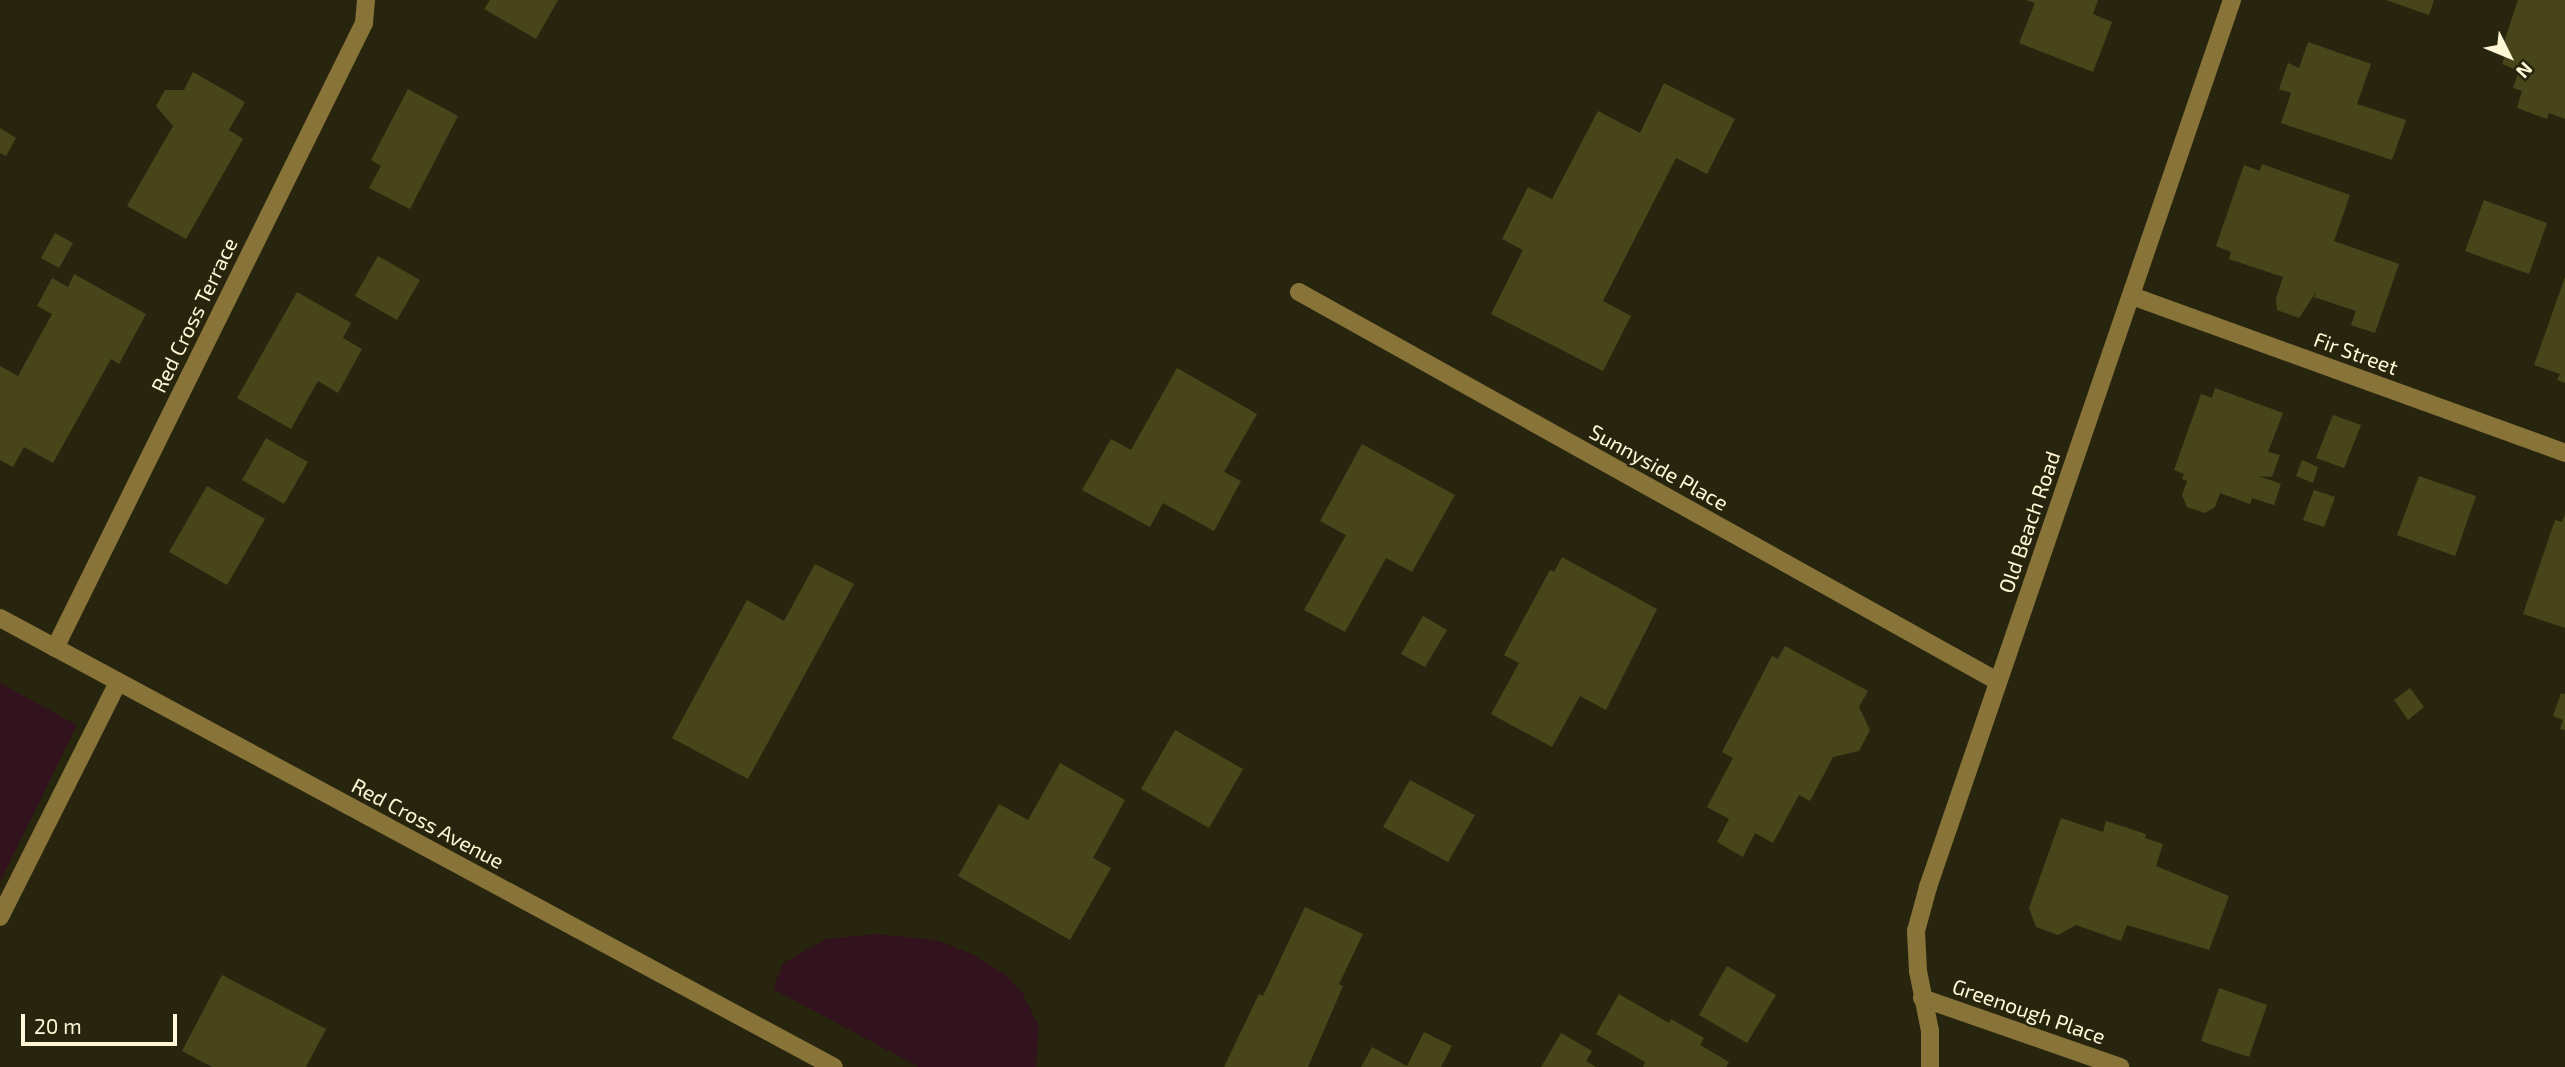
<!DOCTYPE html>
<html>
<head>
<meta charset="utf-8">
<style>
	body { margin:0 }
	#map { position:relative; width:2565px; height:1067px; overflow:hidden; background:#28250f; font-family:"Exo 2",sans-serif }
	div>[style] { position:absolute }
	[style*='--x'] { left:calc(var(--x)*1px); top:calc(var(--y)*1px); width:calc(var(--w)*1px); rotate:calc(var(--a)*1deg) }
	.green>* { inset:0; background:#32121d }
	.building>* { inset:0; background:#49451b }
	.minor>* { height:18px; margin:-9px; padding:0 9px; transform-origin:9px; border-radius:9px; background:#887339 }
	span { translate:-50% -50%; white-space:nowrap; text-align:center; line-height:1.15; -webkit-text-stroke:5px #28250f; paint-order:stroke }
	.street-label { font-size:21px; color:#fff7d6 }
	.north { position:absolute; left:2474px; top:21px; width:70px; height:70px; -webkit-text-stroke:5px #28250f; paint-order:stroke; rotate:133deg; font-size:19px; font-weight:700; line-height:28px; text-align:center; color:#fff7d6 }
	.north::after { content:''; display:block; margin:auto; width:24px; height:32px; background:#fff7d6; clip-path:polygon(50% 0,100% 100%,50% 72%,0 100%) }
	.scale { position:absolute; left:21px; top:1014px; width:156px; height:32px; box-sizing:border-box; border:4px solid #fff7d6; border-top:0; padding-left:9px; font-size:21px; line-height:24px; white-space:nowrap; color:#fff7d6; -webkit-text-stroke:5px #28250f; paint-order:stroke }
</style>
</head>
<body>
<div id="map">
	<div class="green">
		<div style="clip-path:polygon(0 683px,77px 725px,0 882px)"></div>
		<div style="clip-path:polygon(877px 934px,936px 940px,972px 954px,1006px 975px,1022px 992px,1039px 1027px,1036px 1067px,919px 1067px,773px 989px,783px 963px,826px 939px)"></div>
	</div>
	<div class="building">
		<div style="clip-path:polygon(490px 0,558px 0,536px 39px,484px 9px)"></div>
		<div style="clip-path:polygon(2026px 0,2098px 0,2093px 14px,2112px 22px,2093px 72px,2019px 43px,2035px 3px)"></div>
		<div style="clip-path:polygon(2386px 0,2434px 0,2429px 15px)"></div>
		<div style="clip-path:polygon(2518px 0,2565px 0,2565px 119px,2549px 113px,2547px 119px,2517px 108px,2522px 91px,2513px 88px,2519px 71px,2502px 64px,2507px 49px,2502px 48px)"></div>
		<div style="clip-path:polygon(2308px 42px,2371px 64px,2357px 104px,2406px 120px,2392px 160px,2281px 123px,2291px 93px,2279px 89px,2288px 63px,2299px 68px)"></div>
		<div style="clip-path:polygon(193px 72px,245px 102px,229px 130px,243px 139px,186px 239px,127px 206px,173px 126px,156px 106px,165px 90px,184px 90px)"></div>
		<div style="clip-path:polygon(1664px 83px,1735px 119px,1707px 174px,1676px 158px,1603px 301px,1631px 316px,1603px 371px,1491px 314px,1523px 250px,1502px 239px,1528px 187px,1552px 199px,1598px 111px,1640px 133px)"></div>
		<div style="clip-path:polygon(408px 89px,458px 116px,410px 209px,369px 188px,381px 166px,371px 160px)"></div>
		<div style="clip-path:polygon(0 128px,16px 138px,6px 156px,0 153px)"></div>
		<div style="clip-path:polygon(2262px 164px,2350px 195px,2334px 241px,2399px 264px,2375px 333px,2351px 325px,2356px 311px,2314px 297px,2318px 289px,2299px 318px,2277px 310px,2276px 298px,2283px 277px,2229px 259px,2231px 252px,2216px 246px,2244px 165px,2260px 171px)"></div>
		<div style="clip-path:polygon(2484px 200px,2547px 223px,2529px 274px,2465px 251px)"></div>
		<div style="clip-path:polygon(55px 233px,73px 243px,59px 268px,41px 258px)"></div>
		<div style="clip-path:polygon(378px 256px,420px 280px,397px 320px,355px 296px)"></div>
		<div style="clip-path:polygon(74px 274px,146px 314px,119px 364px,111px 359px,53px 463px,24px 447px,13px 467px,0 460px,0 366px,18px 376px,52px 314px,37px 306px,52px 278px,68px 287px)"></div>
		<div style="clip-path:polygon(2565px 277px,2565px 383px,2557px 380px,2560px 374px,2534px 365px)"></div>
		<div style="clip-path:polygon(297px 292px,351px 323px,343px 338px,362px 349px,338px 393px,318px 381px,291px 429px,237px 398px)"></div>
		<div style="clip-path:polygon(1177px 368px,1257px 414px,1224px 472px,1241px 481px,1214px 531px,1163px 503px,1150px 527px,1082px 490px,1111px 439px,1131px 450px)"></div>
		<div style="clip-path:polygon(2215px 388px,2283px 413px,2268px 452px,2280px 455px,2272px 477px,2259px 476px,2281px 484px,2274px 505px,2252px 498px,2250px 504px,2220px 493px,2215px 507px,2205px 513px,2187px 507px,2182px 495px,2187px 481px,2182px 479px,2184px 474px,2174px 470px,2201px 394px,2212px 398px)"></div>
		<div style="clip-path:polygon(2333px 415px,2361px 425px,2344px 468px,2316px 458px)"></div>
		<div style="clip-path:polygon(266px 438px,308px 462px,284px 504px,242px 480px)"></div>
		<div style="clip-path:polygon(1362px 444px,1455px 495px,1412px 572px,1386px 558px,1345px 632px,1304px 610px,1346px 535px,1320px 521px)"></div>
		<div style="clip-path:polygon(2302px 460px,2318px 467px,2313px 483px,2296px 476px)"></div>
		<div style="clip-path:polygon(2419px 476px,2476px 496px,2455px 556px,2397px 535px)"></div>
		<div style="clip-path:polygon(207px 486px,265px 519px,227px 585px,169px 552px)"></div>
		<div style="clip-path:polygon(2314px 490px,2335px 497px,2324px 527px,2303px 520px)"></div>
		<div style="clip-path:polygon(2565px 514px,2565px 628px,2523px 614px,2555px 520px,2562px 522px)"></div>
		<div style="clip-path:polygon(1562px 557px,1657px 609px,1606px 710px,1580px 696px,1552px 747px,1491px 714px,1519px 663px,1504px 655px,1550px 570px,1554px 572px)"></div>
		<div style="clip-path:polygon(815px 564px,854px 584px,748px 779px,672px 738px,747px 600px,784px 621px)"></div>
		<div style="clip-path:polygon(1423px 616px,1447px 630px,1425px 667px,1401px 654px)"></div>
		<div style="clip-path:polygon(1785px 646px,1868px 691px,1859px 707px,1870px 730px,1859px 751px,1833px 757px,1810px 801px,1799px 795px,1773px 843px,1755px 833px,1743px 857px,1717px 842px,1729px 819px,1707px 807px,1733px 758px,1722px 752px,1772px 656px,1778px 659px)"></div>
		<div style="clip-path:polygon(2410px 688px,2424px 707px,2408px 720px,2394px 700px)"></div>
		<div style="clip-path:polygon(2561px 693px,2565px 694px,2565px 730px,2560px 729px,2563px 720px,2553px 716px)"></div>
		<div style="clip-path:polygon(1175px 730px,1243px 769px,1209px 828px,1141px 789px)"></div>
		<div style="clip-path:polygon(1060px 763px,1125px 800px,1093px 858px,1111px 868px,1070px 940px,958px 876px,999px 804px,1028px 820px)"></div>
		<div style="clip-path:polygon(1410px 780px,1475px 815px,1448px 862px,1383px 827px)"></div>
		<div style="clip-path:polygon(2061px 818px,2103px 832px,2106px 821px,2146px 834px,2145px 838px,2163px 844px,2156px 866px,2229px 896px,2209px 950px,2127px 925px,2121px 941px,2076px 925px,2058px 935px,2036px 927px,2029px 908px)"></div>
		<div style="clip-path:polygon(1305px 907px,1363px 934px,1339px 984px,1343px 986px,1308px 1067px,1224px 1067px,1259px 994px,1263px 996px)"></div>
		<div style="clip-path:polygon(1727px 966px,1776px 995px,1747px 1043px,1699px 1015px)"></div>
		<div style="clip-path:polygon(222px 975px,326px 1029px,306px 1067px,212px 1067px,182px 1051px)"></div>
		<div style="clip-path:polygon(2219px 988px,2267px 1005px,2249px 1057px,2201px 1041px)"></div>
		<div style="clip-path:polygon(1619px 994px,1669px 1023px,1671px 1019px,1704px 1038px,1700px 1045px,1729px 1062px,1726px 1067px,1643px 1067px,1645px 1062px,1596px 1034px)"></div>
		<div style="clip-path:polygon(1424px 1032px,1452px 1046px,1441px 1067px,1361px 1067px,1372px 1047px,1407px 1066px)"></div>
		<div style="clip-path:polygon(1561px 1033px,1592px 1051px,1586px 1061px,1596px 1067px,1541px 1067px)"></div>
	</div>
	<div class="minor">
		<div style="--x:1299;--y:292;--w:799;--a:29.13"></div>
		<div style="--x:2132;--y:296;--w:461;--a:19.9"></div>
		<div style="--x:0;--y:618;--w:947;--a:28.3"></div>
		<div style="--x:55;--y:648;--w:697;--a:-63.69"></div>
		<div style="--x:364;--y:23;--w:23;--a:-85"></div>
		<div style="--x:0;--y:917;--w:263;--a:-63.3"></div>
		<div style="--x:1922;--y:998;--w:210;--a:19.2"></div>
		<div style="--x:1930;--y:1067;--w:36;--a:-90"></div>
		<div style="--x:1930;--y:1031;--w:61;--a:-101.3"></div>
		<div style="--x:1918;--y:971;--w:40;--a:-92.9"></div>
		<div style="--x:1916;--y:931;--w:46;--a:-74.7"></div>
		<div style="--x:1928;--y:887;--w:938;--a:-71.08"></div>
	</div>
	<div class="street-label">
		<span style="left:194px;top:315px;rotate:-64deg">Red Cross Terrace</span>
		<span style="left:2356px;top:353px;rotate:20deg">Fir Street</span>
		<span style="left:1659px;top:467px;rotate:29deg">Sunnyside Place</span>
		<span style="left:2029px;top:522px;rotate:-71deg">Old Beach Road</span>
		<span style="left:428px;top:823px;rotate:28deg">Red Cross Avenue</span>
		<span style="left:2029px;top:1011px;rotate:19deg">Greenough Place</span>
	</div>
	<div class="north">N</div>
	<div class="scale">20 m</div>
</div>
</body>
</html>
